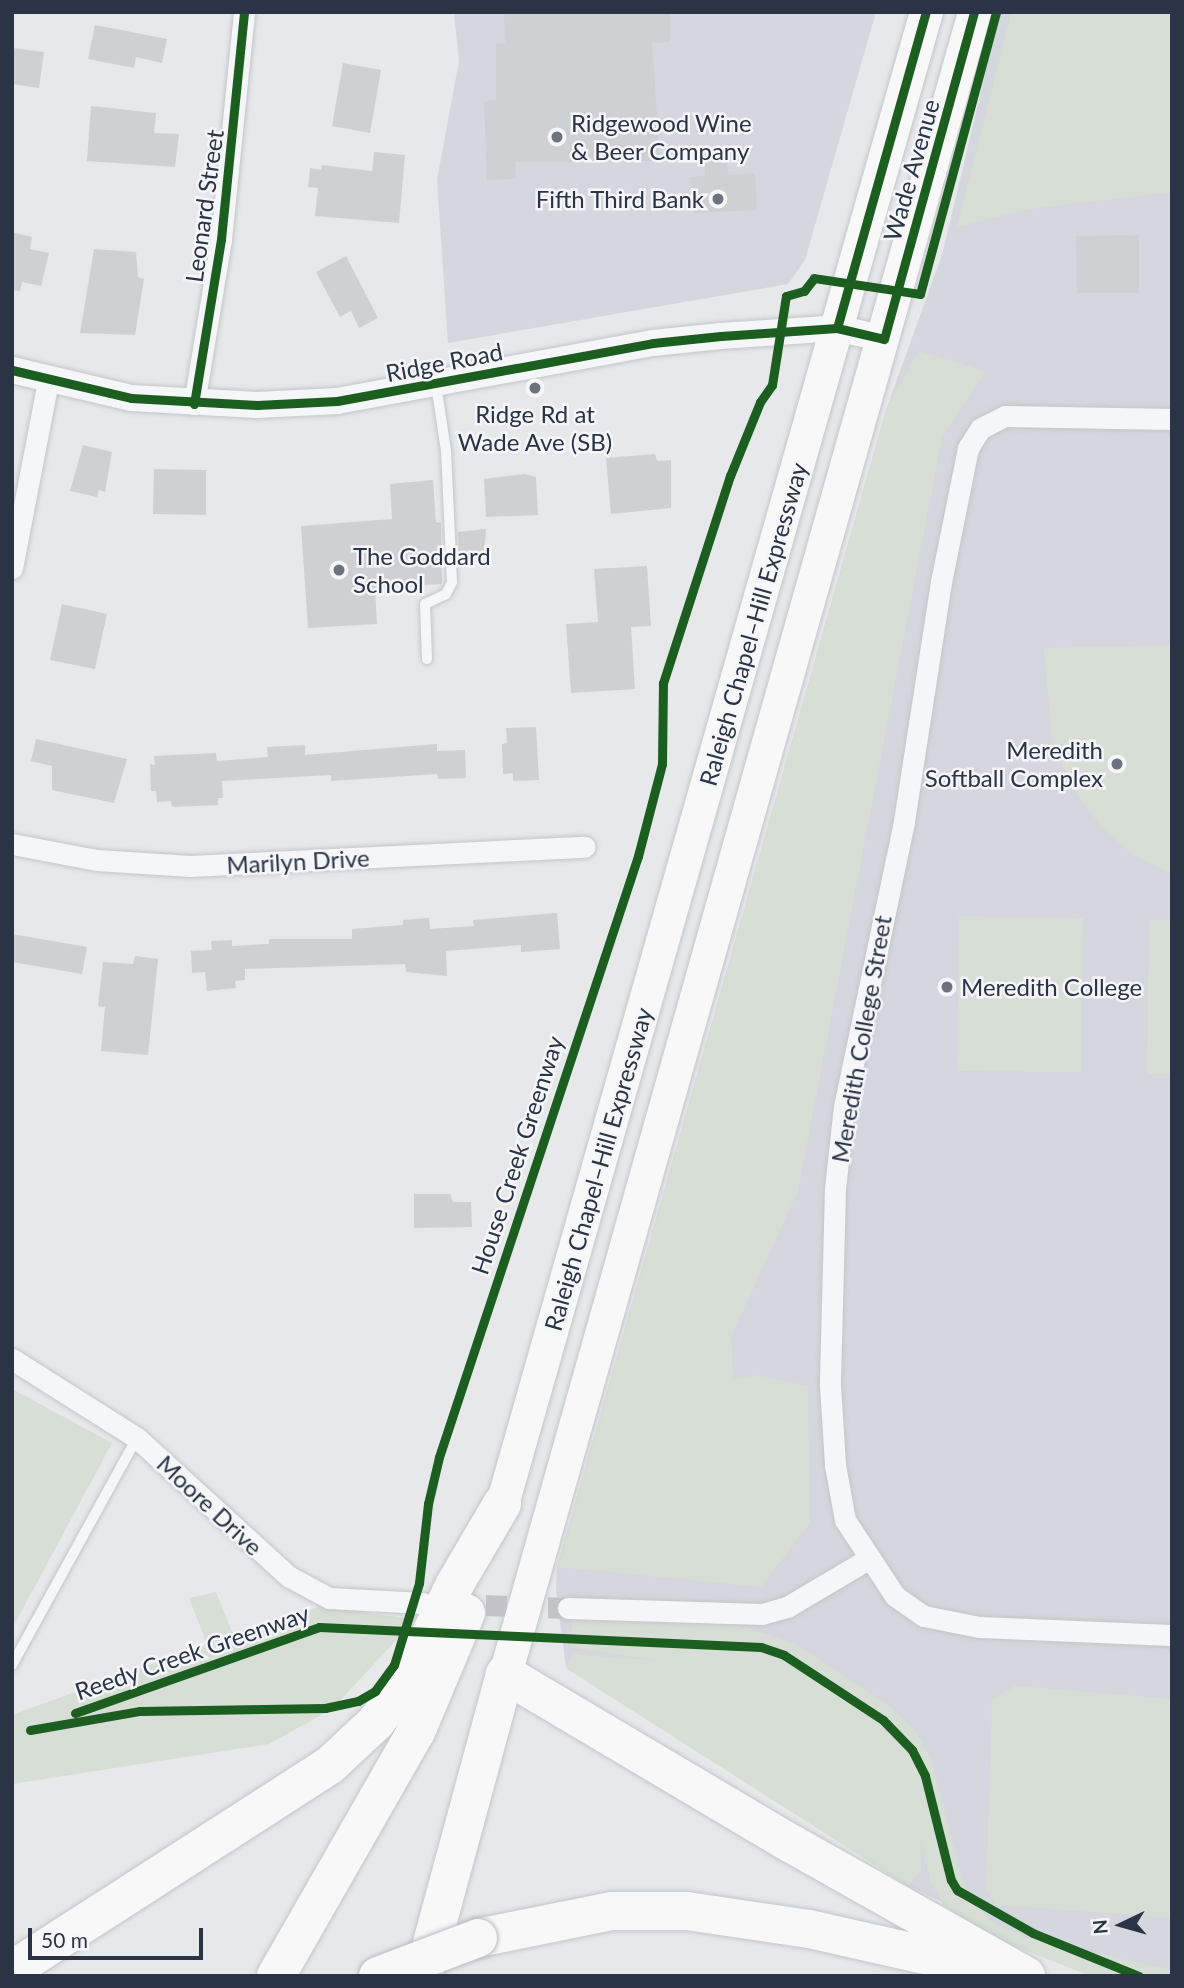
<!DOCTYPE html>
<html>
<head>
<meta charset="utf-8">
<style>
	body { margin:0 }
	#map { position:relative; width:1184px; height:1988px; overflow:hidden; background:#e6e8ea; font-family:Lato,sans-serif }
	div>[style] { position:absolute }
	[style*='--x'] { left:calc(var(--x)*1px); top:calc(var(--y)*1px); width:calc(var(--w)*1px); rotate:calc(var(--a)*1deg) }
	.built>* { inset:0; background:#d4d7dd }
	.green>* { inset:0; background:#d6ded6 }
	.building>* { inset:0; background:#ced0d3 }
	.minor-tunnel>* { height:21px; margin-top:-10.5px; transform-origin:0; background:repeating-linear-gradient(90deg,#c1c4c9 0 21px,transparent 0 31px) }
	.roads { filter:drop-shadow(0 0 2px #c4c6c8) drop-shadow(0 0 2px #c4c6c8) }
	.service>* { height:10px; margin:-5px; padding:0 5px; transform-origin:5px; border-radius:5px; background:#f5f6f7 }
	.minor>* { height:21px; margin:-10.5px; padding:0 10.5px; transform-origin:10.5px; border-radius:10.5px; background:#f5f6f7 }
	.tertiary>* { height:26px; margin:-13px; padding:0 13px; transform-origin:13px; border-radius:13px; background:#f5f6f7 }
	.primary>* { height:33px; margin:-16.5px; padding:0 16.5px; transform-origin:16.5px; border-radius:16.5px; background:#f8f8f8 }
	.motorway>* { height:38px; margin:-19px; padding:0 19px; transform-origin:19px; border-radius:19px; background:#f8f8f8 }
	.bridges { filter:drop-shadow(0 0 2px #b8bbbf) drop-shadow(0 0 2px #b8bbbf) }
	.motorway-bridge>* { height:38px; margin:-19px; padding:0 19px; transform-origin:19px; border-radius:19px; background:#f8f8f8 }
	.cycleway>* { height:9px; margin:-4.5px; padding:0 4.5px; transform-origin:4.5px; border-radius:4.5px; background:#1b5e20 }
	.dots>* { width:19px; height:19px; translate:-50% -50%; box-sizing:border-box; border:4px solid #f4f6f9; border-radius:50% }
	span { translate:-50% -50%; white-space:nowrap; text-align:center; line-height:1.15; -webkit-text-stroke:5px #f4f6f9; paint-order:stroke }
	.poi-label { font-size:24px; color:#2b3445 }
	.left { translate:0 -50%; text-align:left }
	.right { translate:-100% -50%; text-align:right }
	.street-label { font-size:24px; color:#2b3445 }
	.frame { position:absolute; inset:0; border:14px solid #2b3445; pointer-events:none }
	.north { position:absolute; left:1086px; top:1890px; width:70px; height:70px; -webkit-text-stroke:5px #f4f6f9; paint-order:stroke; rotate:265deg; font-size:19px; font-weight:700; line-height:28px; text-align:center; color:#2b3445 }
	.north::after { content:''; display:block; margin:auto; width:24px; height:32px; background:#2b3445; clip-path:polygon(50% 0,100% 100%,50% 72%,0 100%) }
	.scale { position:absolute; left:28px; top:1928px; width:175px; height:32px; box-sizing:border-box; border:4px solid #2b3445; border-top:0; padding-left:9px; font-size:21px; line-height:24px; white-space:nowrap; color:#2b3445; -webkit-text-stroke:5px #f4f6f9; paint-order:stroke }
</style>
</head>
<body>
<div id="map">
	<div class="built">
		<div style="clip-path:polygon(454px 12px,876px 12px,805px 260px,788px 284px,448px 343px,437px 180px,459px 61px)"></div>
		<div style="clip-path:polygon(1000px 12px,1172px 12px,1172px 1976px,1103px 1976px,908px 1886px,566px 1668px,556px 1590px,557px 1567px,887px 407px,942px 255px)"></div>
	</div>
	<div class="green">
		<div style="clip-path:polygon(1011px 12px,1172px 12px,1172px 192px,1030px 209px,957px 227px)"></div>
		<div style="clip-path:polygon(919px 351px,985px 371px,942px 438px,798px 1191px,731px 1337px,733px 1379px,758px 1375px,808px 1386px,810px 1523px,761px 1587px,557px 1567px,887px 407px)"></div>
		<div style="clip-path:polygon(1172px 645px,1172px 875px,1133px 855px,1100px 825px,1073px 788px,1052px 740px,1044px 648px)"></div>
		<div style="clip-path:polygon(959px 916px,1083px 918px,1081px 1072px,957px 1071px)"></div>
		<div style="clip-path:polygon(1149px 920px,1172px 920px,1172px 1074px,1147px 1074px)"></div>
		<div style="clip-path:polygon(12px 1389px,112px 1443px,12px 1629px)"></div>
		<div style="clip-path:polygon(216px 1592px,233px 1634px,319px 1607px,366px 1608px,364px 1613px,416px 1619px,332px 1709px,269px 1744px,12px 1784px,12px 1715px,207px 1644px,189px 1598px)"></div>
		<div style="clip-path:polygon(573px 1617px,738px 1625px,792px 1642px,888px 1705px,914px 1729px,931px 1758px,965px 1888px,988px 1919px,1026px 1938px,1172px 1970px,1172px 1976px,1090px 1976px,997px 1939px,944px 1906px,930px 1879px,921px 1841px,921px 1871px,908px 1886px,566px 1668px,573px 1654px,658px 1661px,569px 1647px)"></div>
		<div style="clip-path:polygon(1015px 1686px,1172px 1699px,1172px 1918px,996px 1905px,986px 1890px,992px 1700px)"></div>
	</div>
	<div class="building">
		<div style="clip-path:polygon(504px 12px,670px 12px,670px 42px,652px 43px,660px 161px,515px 162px,516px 179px,487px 180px,484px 101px,496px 100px,496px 44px,505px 43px)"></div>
		<div style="clip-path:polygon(95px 25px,167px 39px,162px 63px,136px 57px,134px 68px,88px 59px)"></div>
		<div style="clip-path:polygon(12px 48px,44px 52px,39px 88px,12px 84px)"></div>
		<div style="clip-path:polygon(343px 63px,381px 70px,370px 133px,332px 126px)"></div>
		<div style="clip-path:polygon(91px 106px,156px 113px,154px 133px,179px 134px,175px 167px,87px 161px)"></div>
		<div style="clip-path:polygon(374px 152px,405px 155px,399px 223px,315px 216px,318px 188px,308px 187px,310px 168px,321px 170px,322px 165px,372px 171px)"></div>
		<div style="clip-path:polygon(727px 155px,728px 175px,755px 173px,757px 210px,693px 213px,690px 177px,705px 176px,704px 156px)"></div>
		<div style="clip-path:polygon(12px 232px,32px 237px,30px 249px,49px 253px,41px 286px,22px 282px,20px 291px,12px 290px)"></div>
		<div style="clip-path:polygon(1139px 235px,1139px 293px,1077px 293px,1076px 236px)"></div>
		<div style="clip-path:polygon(94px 249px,136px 252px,138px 277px,144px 279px,135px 335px,80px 333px)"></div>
		<div style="clip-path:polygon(346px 256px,378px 318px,359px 328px,351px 311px,340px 317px,316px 272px)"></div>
		<div style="clip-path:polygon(83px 445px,112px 452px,105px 492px,99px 490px,97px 497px,70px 491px)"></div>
		<div style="clip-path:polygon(655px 454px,657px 461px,671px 460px,671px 508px,611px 514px,606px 458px)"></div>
		<div style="clip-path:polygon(154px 469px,206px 470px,206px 515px,153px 514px)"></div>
		<div style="clip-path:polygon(525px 474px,536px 477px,538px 515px,486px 517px,484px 479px)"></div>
		<div style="clip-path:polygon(433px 480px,436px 522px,441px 523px,442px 584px,375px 588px,377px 624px,308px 628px,301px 526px,392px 519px,390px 484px)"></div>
		<div style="clip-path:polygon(486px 529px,484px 556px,459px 558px,458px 532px)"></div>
		<div style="clip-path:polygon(647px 566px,651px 626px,631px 627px,635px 689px,571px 693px,566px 624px,598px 622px,594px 569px)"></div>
		<div style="clip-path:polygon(62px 604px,107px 614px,95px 669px,50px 660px)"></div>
		<div style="clip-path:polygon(536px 727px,539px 780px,513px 781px,513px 773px,503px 774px,502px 744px,507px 743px,506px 728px)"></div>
		<div style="clip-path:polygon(36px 739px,127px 759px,114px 803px,52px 790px,52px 766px,31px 761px)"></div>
		<div style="clip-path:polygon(437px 744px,437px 751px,465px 750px,466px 778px,438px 779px,437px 774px,331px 781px,331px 775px,222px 781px,223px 798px,218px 798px,218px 805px,172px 807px,171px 801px,157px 802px,156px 791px,151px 791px,150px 764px,155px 765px,154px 756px,216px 753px,217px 761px,268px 757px,267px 747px,305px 745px,305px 755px)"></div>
		<div style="clip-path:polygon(557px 913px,560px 949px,521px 952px,521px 945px,446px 951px,447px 976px,406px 972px,405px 964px,245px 969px,245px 980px,235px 981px,236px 988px,207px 991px,205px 972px,192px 973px,191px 951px,212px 950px,211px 941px,232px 940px,232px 946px,269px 944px,269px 939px,352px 939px,352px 929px,403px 925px,403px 920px,429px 918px,430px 929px,474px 926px,473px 920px)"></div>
		<div style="clip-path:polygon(12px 934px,87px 947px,82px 974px,12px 962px)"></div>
		<div style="clip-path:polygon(135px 956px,158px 959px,148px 1055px,101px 1051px,105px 1007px,98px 1006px,103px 962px,133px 964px)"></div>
		<div style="clip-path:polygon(414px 1194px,450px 1194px,453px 1202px,471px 1202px,472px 1227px,414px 1228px)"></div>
	</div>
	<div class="minor-tunnel">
		<div style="--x:455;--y:1604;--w:113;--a:2"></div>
	</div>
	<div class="roads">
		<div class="service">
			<div style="--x:427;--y:659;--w:55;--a:-92.1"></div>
			<div style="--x:425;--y:604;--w:23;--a:-25"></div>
			<div style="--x:446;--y:594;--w:13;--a:-63"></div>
			<div style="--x:452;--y:582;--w:131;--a:-92.6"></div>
			<div style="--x:446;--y:451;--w:68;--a:-98.5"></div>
			<div style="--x:12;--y:1665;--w:259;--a:-61.2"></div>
		</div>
		<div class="minor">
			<div style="--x:194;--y:404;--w:167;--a:-80.7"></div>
			<div style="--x:221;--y:239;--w:228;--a:-84.2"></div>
			<div style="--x:1172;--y:419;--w:167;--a:-179"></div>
			<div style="--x:1005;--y:416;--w:28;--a:153"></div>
			<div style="--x:980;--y:429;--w:22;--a:122"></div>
			<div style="--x:968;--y:448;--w:137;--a:101.4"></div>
			<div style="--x:941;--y:582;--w:243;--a:98.8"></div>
			<div style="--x:904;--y:822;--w:290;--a:101.9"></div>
			<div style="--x:844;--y:1106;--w:83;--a:96.2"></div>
			<div style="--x:835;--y:1189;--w:196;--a:91.5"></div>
			<div style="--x:830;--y:1385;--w:80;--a:86.4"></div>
			<div style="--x:835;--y:1465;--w:56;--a:79.7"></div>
			<div style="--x:845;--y:1520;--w:91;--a:56.7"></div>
			<div style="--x:895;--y:1596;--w:35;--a:35"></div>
			<div style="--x:924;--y:1616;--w:56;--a:11.3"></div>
			<div style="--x:979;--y:1627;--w:193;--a:2.4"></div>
			<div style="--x:12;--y:568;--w:190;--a:-79.1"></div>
			<div style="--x:12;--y:844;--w:86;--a:10.7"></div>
			<div style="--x:97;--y:860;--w:93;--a:3.7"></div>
			<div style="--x:190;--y:866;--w:395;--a:-2.8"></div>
			<div style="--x:12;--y:1359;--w:148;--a:32.3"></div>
			<div style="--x:137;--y:1438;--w:205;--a:42.4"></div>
			<div style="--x:288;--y:1576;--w:47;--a:28.2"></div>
			<div style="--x:329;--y:1598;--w:94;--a:3"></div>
			<div style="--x:568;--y:1608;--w:194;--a:1.8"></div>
			<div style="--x:762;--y:1614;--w:26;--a:-16"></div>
			<div style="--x:787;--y:1607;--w:96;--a:-30.6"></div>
		</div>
		<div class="tertiary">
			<div style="--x:12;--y:370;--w:122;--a:13.2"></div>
			<div style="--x:131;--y:398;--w:126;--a:3.2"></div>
			<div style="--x:257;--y:405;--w:80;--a:-2.9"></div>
			<div style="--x:337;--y:401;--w:321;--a:-10.4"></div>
			<div style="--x:653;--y:343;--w:68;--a:-5.9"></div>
			<div style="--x:721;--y:336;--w:116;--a:-3.9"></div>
			<div style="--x:837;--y:328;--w:48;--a:13.2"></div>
		</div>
		<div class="primary">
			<div style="--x:502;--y:1504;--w:1551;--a:-74.14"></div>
			<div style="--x:505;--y:1674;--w:1727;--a:-74.24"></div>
		</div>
		<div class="motorway">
			<div style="--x:478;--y:1938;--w:137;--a:-11.4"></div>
			<div style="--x:612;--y:1911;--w:75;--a:0"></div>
			<div style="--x:687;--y:1911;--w:123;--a:8.4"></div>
			<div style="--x:809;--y:1929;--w:181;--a:12.7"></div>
			<div style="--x:12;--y:1970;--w:377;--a:-32.8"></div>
			<div style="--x:329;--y:1766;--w:64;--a:-43.1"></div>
			<div style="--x:376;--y:1722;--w:51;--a:-52.2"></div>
			<div style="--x:407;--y:1682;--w:109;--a:-63.9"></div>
			<div style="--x:455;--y:1584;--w:93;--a:-59.6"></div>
			<div style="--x:276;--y:1976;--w:281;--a:-60.2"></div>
			<div style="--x:416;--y:1732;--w:129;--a:-67.2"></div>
			<div style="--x:423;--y:1976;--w:313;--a:-74.8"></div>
			<div style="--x:505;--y:1674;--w:331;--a:30.7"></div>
			<div style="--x:790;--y:1843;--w:271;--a:29.4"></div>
		</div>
	</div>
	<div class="bridges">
		<div class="motorway-bridge">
			<div style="--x:378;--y:1976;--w:107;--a:-20.8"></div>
		</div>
	</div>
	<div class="cycleway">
		<div style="--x:837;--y:328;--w:328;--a:-74.3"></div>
		<div style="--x:12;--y:370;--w:122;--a:13.2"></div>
		<div style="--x:131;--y:398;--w:126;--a:3.2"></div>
		<div style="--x:257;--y:405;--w:80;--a:-2.9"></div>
		<div style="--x:337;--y:401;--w:321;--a:-10.4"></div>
		<div style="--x:653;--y:343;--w:68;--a:-5.9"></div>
		<div style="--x:721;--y:336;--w:116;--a:-3.9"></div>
		<div style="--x:837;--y:328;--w:48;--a:13.2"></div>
		<div style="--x:884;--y:339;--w:339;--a:-74.6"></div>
		<div style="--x:194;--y:404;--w:167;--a:-80.7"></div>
		<div style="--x:221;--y:239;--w:228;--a:-84.2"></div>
		<div style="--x:75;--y:1713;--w:259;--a:-19.4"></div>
		<div style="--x:319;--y:1627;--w:442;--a:2.6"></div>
		<div style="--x:761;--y:1647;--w:24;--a:19"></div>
		<div style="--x:784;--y:1655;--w:118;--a:33.3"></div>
		<div style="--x:883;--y:1720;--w:42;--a:46"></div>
		<div style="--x:912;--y:1750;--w:29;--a:63"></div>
		<div style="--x:925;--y:1776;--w:107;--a:76"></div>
		<div style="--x:951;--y:1880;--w:12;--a:59"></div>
		<div style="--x:957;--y:1890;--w:87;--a:29.5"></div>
		<div style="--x:1033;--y:1933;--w:114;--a:22.1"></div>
		<div style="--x:30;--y:1730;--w:112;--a:-9.8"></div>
		<div style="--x:140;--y:1711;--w:185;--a:-0.9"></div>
		<div style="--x:325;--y:1708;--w:34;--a:-12"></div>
		<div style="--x:358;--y:1701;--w:20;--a:-30"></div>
		<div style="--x:375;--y:1691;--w:32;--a:-54"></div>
		<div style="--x:394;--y:1665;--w:86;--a:-73"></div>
		<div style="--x:419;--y:1583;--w:80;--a:-83.5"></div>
		<div style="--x:428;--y:1504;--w:48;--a:-76.8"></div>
		<div style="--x:439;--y:1457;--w:633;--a:-71.68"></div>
		<div style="--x:638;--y:856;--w:95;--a:-75.4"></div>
		<div style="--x:662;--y:764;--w:81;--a:-89.3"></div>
		<div style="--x:663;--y:683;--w:218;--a:-72.1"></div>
		<div style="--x:730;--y:476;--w:80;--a:-67.9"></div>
		<div style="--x:760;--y:402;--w:21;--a:-55"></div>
		<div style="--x:772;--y:385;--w:90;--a:-81.1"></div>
		<div style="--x:786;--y:296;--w:19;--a:-16"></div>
		<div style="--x:804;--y:291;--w:16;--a:-52"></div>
		<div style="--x:814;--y:278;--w:107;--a:8.6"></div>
		<div style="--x:920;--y:294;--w:292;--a:-74.9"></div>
	</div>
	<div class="dots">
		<div style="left:557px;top:137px;background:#6c737f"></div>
		<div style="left:718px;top:199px;background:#6c737f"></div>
		<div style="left:535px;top:388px;background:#6c737f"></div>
		<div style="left:339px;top:570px;background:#6c737f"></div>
		<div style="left:1117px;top:764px;background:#6c737f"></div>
		<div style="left:947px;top:987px;background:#6c737f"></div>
	</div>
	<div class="poi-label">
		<span class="left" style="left:571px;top:137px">Ridgewood Wine<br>&amp; Beer Company</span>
		<span class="right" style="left:704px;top:199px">Fifth Third Bank</span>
		<span style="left:535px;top:428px">Ridge Rd at<br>Wade Ave (SB)</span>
		<span class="left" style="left:353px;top:570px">The Goddard<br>School</span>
		<span class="right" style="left:1103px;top:764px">Meredith<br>Softball Complex</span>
		<span class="left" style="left:961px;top:987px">Meredith College</span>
	</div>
	<div class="street-label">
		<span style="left:911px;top:170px;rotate:-74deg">Wade Avenue</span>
		<span style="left:204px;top:206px;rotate:-82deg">Leonard Street</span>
		<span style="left:444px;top:362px;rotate:-11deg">Ridge Road</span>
		<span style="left:753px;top:624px;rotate:-74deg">Raleigh Chapel–Hill Expressway</span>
		<span style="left:298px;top:861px;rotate:-3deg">Marilyn Drive</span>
		<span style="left:861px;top:1039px;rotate:-80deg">Meredith College Street</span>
		<span style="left:517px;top:1155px;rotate:-72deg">House Creek Greenway</span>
		<span style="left:598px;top:1169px;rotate:-74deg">Raleigh Chapel–Hill Expressway</span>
		<span style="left:210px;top:1505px;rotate:43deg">Moore Drive</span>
		<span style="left:192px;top:1652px;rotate:-19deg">Reedy Creek Greenway</span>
	</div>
	<div class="frame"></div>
	<div class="north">N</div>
	<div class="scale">50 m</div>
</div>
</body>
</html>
